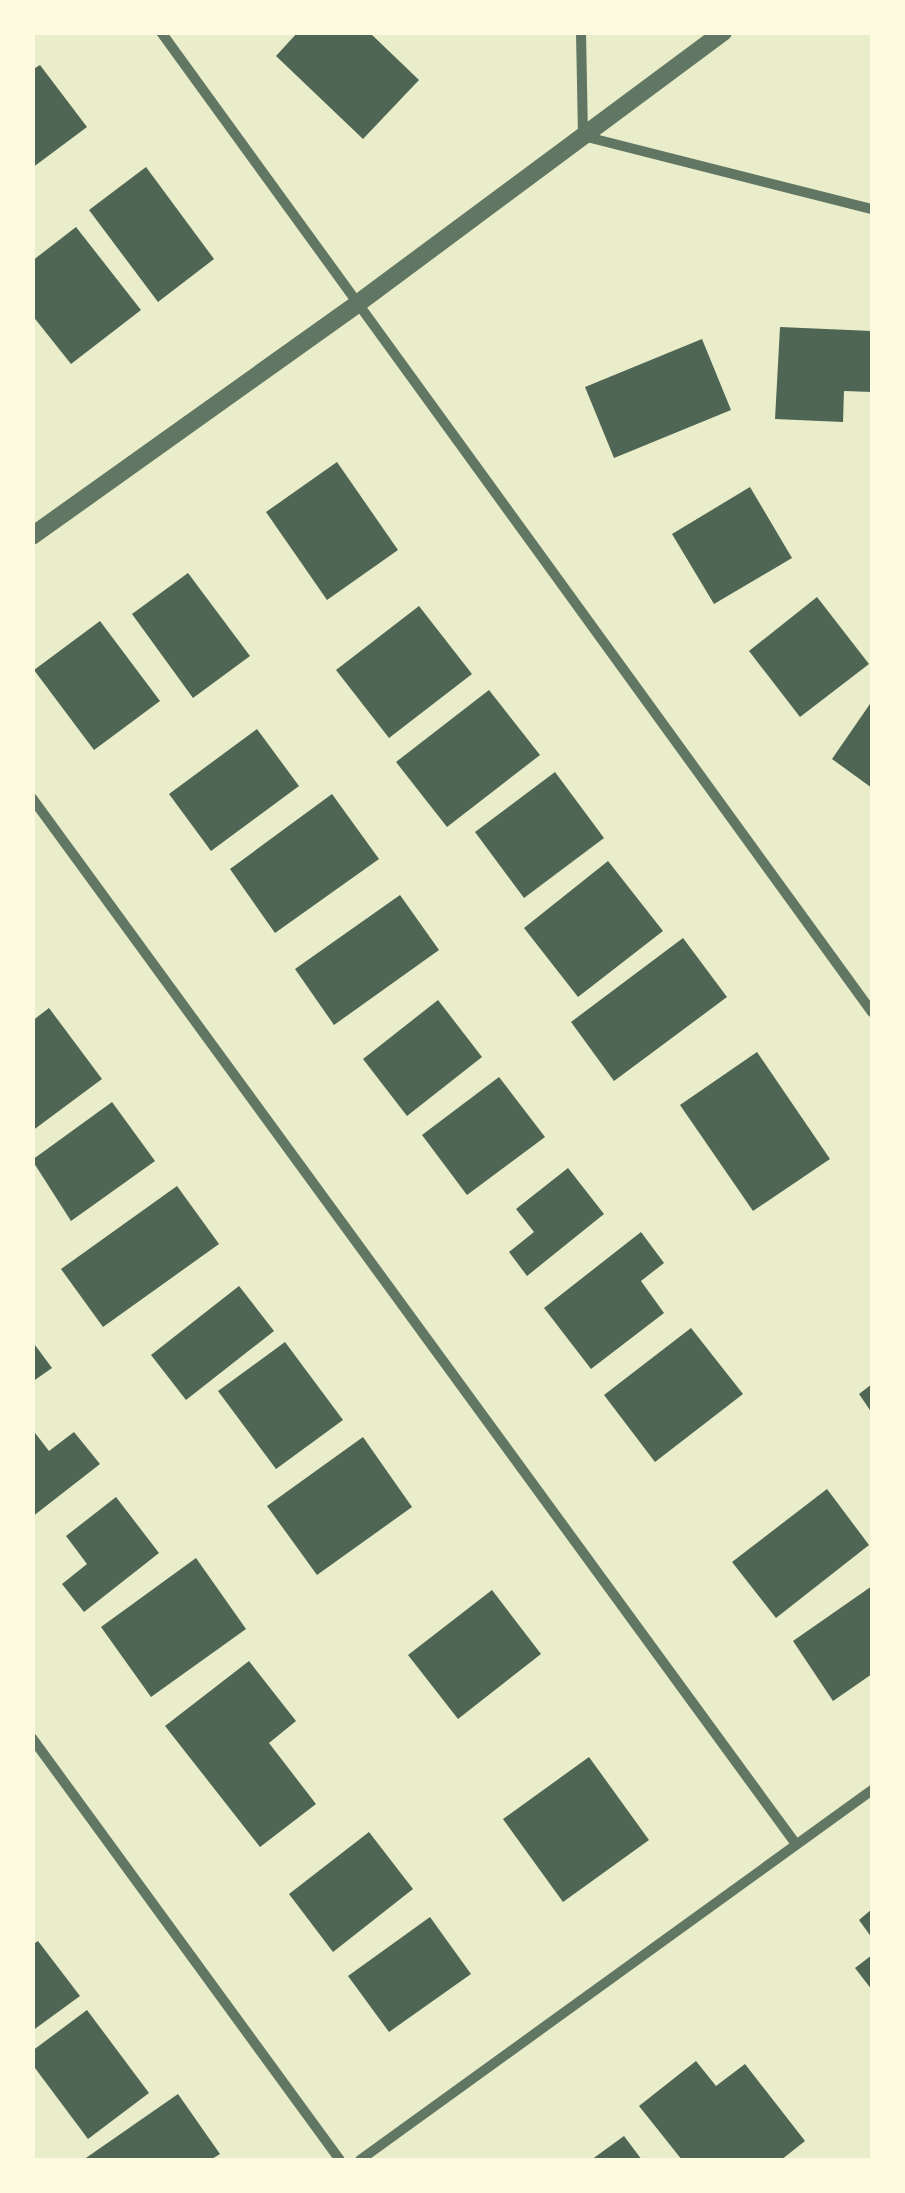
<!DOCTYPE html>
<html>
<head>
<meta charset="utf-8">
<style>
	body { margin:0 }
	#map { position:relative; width:905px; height:2193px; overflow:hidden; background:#e9edc9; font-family:Lato,sans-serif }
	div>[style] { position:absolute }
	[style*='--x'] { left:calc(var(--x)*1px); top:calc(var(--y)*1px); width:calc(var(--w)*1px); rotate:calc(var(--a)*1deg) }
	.building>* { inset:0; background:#4f6655 }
	.minor>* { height:10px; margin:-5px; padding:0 5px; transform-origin:5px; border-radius:5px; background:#617663 }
	.tertiary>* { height:18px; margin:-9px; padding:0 9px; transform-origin:9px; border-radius:9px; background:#617663 }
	span { translate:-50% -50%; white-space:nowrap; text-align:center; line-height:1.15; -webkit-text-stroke:10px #fefae0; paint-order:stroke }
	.frame { position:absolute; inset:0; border:35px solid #fefae0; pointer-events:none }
</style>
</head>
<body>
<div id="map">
	<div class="building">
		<div style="clip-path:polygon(298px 32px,369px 32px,419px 80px,363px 139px,276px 56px)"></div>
		<div style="clip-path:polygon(40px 65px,87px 127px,32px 168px,32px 70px)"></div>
		<div style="clip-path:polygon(146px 167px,214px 259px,158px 302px,89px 210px)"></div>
		<div style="clip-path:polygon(76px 227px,141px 310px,71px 364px,32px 315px,32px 261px)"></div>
		<div style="clip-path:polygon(780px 327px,872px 331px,872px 392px,844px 391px,843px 422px,775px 419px)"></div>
		<div style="clip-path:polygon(702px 339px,731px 410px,614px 458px,585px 387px)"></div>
		<div style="clip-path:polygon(337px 462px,398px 550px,327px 600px,266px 512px)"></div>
		<div style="clip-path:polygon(750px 487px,792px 558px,714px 604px,672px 534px)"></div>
		<div style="clip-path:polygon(188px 573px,250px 656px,193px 698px,132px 614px)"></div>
		<div style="clip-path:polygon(817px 597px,869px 664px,800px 717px,749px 651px)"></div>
		<div style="clip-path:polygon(419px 606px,472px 674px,389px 738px,336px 670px)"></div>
		<div style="clip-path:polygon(100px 621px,160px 701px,94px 750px,34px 670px)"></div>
		<div style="clip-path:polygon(489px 690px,540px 755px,447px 827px,396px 762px)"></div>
		<div style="clip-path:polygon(872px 701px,872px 788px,832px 759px)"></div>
		<div style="clip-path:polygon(257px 729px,299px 786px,211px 851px,169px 794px)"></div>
		<div style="clip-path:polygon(555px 772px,604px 838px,524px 898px,475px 832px)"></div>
		<div style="clip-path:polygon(332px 794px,379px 859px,275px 933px,230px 869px)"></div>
		<div style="clip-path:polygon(608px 861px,663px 931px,578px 997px,524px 928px)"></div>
		<div style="clip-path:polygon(400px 895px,439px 950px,334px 1025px,295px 969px)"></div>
		<div style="clip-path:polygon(683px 938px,727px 997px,614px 1081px,571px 1022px)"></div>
		<div style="clip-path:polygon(438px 1000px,482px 1057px,407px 1116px,363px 1059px)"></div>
		<div style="clip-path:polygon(49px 1008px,102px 1079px,32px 1131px,32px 1021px)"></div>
		<div style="clip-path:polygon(757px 1052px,830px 1159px,753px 1211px,680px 1105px)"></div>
		<div style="clip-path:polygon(499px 1077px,545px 1137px,467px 1195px,422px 1135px)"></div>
		<div style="clip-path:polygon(112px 1102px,155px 1161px,71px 1221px,32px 1160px)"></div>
		<div style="clip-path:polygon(568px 1168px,604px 1214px,527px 1276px,509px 1252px,534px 1232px,516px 1209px)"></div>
		<div style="clip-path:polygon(177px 1186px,219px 1244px,103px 1327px,61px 1269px)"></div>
		<div style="clip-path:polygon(641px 1232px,664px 1263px,641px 1281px,664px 1313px,591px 1369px,544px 1308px)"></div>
		<div style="clip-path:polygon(239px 1286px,274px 1331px,186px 1400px,151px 1355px)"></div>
		<div style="clip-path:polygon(691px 1328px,743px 1394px,655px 1462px,604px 1395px)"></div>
		<div style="clip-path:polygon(32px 1341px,52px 1368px,32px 1382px)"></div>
		<div style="clip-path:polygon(285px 1342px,343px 1420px,276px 1469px,218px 1391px)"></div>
		<div style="clip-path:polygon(872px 1384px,872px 1413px,859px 1394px)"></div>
		<div style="clip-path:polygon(32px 1429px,49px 1451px,74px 1432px,100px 1464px,32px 1517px)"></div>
		<div style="clip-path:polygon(363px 1437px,412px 1507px,317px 1575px,267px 1506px)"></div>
		<div style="clip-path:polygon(827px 1489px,869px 1545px,776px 1618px,732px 1562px)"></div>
		<div style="clip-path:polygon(116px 1497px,159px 1553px,84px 1612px,62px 1584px,87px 1564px,66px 1536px)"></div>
		<div style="clip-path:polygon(196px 1558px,246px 1629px,151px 1697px,101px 1627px)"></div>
		<div style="clip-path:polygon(872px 1586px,872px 1674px,833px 1701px,793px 1641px)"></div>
		<div style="clip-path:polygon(492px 1590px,541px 1654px,458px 1719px,408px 1655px)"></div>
		<div style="clip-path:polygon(249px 1661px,296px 1721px,269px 1743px,316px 1804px,260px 1847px,165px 1726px)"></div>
		<div style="clip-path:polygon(589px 1757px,649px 1840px,563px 1902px,503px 1819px)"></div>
		<div style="clip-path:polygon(369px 1832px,413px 1889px,333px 1952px,289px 1894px)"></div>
		<div style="clip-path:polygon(872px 1909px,872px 1938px,859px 1920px)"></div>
		<div style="clip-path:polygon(430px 1917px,471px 1974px,389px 2032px,348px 1976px)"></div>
		<div style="clip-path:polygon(38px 1941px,80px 1996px,32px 2031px,32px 1945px)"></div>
		<div style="clip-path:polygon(872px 1955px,872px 1990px,855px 1968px)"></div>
		<div style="clip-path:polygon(87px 2010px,149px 2093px,88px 2139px,32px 2064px,32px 2051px)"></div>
		<div style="clip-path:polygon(696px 2061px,716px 2086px,745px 2064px,805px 2141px,781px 2160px,682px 2160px,639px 2106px)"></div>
		<div style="clip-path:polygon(178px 2094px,220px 2154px,210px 2160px,83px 2160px)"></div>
		<div style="clip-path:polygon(624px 2136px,642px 2160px,591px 2160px)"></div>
	</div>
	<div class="minor">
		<div style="--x:161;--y:32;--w:1211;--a:54.04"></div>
		<div style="--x:581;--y:32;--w:104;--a:88.9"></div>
		<div style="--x:583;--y:136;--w:298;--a:14.2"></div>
		<div style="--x:32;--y:798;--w:1295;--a:53.86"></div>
		<div style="--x:32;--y:1738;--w:522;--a:53.88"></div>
		<div style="--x:360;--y:2160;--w:632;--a:-35.85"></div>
	</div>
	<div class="tertiary">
		<div style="--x:32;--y:536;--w:399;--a:-35.5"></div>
		<div style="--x:357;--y:304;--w:456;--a:-36.6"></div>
	</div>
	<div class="frame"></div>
</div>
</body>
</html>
